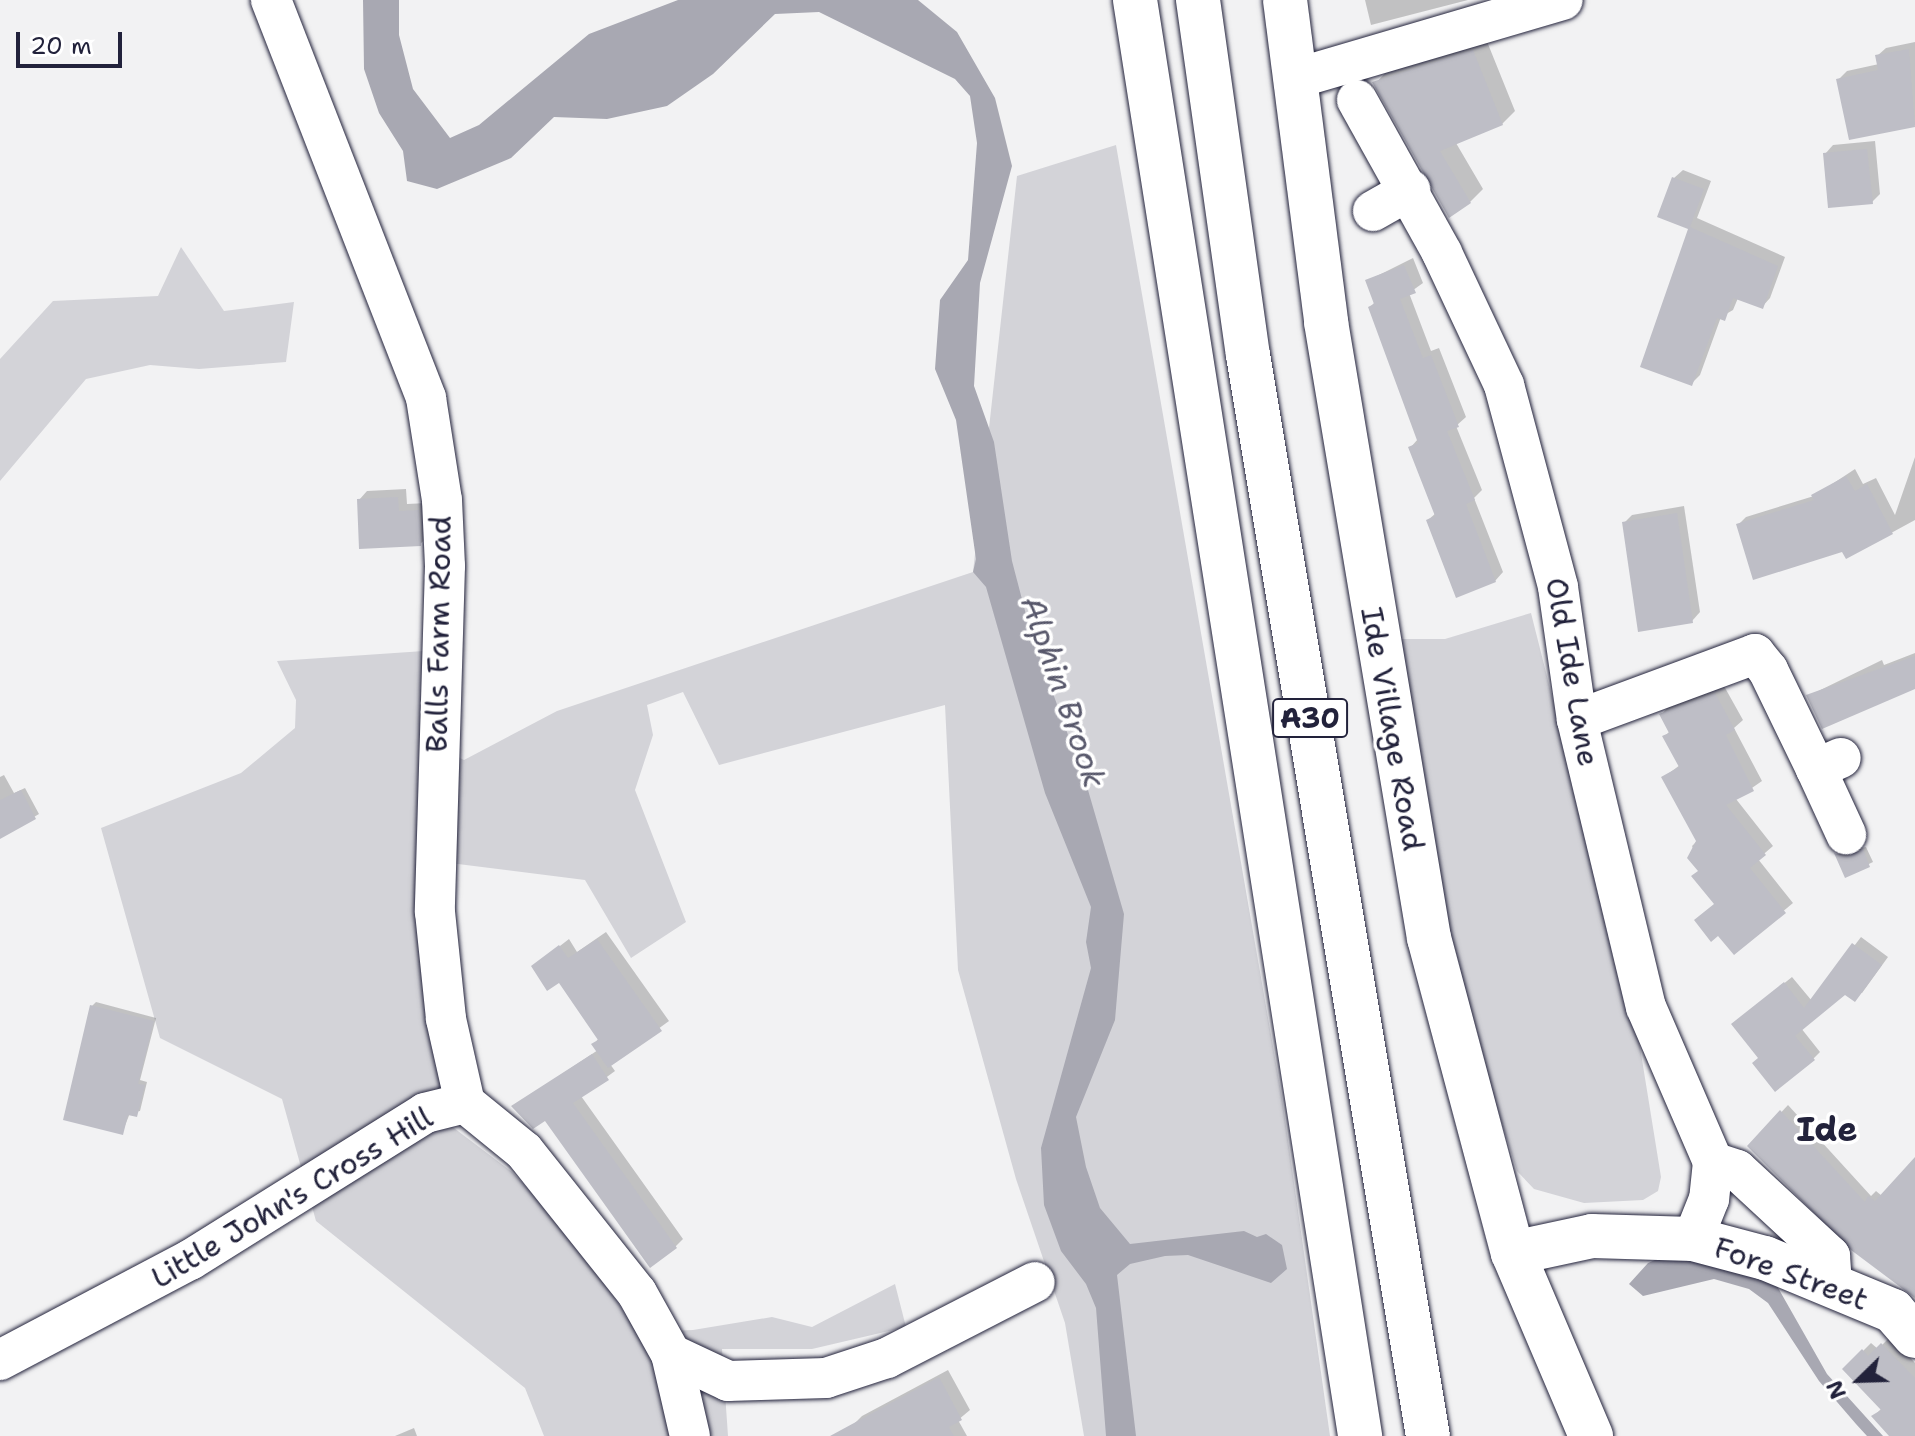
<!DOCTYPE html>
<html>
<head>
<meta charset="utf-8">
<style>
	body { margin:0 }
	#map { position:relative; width:1915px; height:1436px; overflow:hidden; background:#f2f2f3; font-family:"Shantell Sans",sans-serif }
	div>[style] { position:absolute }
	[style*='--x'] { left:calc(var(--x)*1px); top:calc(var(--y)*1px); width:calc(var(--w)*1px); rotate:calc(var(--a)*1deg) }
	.green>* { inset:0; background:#d3d3d8 }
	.water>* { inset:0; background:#a8a8b2 }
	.shadow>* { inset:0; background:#0003 }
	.building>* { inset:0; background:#bebec6 }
	.roads { filter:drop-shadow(0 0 2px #22223b) drop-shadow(0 0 2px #22223b) }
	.minor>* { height:40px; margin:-20px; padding:0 20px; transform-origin:20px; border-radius:20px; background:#fff }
	.tertiary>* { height:44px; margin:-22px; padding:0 22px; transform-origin:22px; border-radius:22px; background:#fff }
	.trunk>* { height:44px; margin:-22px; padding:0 22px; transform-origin:22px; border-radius:22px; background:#fff }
	span { translate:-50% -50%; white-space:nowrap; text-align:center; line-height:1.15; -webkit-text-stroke:7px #fff; paint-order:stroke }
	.shield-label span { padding:2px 6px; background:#fff; border:2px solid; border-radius:6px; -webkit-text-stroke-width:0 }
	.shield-label { font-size:28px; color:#22223b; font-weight:700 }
	.street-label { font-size:30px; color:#22223b }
	.water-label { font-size:32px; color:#58586b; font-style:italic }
	.quarter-label { font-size:34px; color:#22223b; font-weight:700 }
	.north { position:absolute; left:1819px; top:1340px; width:80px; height:80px; -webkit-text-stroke:6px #fff; paint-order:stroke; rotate:247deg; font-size:22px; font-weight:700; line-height:32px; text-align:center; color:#22223b }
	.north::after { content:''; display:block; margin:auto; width:28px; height:36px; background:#22223b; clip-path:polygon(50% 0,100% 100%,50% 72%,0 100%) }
	.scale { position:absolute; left:16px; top:32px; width:106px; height:36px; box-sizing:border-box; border:4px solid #22223b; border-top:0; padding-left:10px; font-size:24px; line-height:28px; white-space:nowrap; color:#22223b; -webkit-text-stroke:6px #fff; paint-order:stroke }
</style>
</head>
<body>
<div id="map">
	<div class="green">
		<div style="clip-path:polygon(1116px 145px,1282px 1098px,1330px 1436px,1084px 1436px,1065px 1323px,1016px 1179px,958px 970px,945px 705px,719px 765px,683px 692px,647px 705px,653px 735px,635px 790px,686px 922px,631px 958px,585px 880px,450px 863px,450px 1125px,512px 1172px,570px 1233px,638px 1332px,693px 1330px,772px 1317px,812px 1327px,895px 1284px,906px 1327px,812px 1349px,722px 1349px,728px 1436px,544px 1436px,525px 1388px,316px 1221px,282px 1099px,160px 1038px,101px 828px,241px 773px,295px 728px,296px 700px,277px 661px,424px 651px,423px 741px,464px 760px,557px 711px,973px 572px,1017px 176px)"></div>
		<div style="clip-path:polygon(181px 247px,224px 311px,294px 302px,286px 362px,199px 369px,150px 365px,86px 379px,0 481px,0 359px,53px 301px,158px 296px)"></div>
		<div style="clip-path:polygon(1531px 613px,1639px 1041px,1661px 1177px,1658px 1191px,1643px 1200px,1584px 1203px,1534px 1189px,1517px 1171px,1444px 940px,1389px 639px,1445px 639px)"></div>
	</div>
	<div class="water">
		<div style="clip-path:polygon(363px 0,399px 0,399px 35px,413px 89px,450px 138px,479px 125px,589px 34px,678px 0,918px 0,957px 32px,995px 98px,1012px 166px,980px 283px,974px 386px,994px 442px,1012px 561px,1030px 630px,1088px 790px,1124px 914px,1115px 1020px,1076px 1117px,1086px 1167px,1100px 1208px,1130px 1244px,1244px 1231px,1257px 1237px,1266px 1234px,1282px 1245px,1287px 1269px,1271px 1283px,1188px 1255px,1165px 1256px,1130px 1264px,1117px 1275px,1136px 1436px,1106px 1436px,1096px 1308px,1086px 1284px,1061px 1251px,1044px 1205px,1041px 1148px,1091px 968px,1086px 942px,1091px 907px,1045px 793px,986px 587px,973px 572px,976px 559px,956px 420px,935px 369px,940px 300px,968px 260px,977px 143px,970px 96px,955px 79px,819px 12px,775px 14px,713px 74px,667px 106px,607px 119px,554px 117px,511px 158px,437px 189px,407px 181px,403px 151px,379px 113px,364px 69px)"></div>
		<div style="clip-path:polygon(1676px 1251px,1720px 1262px,1777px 1286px,1827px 1374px,1883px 1436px,1867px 1436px,1856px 1424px,1819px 1381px,1768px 1303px,1749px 1289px,1714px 1279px,1643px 1296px,1629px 1284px,1648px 1263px)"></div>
	</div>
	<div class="shadow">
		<div style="clip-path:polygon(1365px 0,1468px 0,1371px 25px)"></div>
		<div style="clip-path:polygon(1486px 39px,1515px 111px,1502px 124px,1456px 143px,1483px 189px,1470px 202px,1375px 84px,1387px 71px)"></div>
		<div style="clip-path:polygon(1915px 42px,1915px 125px,1851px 138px,1839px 79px,1847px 71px,1879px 64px,1877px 56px,1886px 48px)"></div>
		<div style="clip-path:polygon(1875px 141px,1880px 194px,1872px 202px,1825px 154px,1833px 145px)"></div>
		<div style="clip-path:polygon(1683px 170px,1711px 181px,1697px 218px,1785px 257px,1770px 298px,1762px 307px,1738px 298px,1733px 310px,1721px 317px,1700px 375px,1692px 383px,1690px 228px,1674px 178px)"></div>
		<div style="clip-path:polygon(1413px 258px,1423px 283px,1409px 293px,1431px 351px,1439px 348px,1466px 417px,1456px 426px,1482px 490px,1474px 498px,1503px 572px,1495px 581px,1428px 520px,1436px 513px,1410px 448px,1418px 439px,1370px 307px,1375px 302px,1367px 281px)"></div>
		<div style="clip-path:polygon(1915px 457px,1915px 520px,1847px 557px,1843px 550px,1738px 525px,1746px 517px,1814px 496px,1855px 469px,1863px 484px,1876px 478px,1895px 515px)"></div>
		<div style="clip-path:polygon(406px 489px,407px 504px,427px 503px,429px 536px,420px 544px,359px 500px,367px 491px)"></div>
		<div style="clip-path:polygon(1684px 506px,1700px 612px,1692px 621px,1624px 523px,1632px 515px)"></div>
		<div style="clip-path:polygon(1915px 653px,1915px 687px,1808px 696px,1882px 660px,1884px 665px)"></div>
		<div style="clip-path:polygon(1724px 686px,1743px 720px,1734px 728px,1762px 781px,1736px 799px,1773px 846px,1758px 859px,1793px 903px,1734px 952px,1692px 846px,1698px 840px,1664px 777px,1680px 765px,1664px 737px,1670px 731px,1661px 715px,1669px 706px)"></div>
		<div style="clip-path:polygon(4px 775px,14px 793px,25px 788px,39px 814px,0 837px,0 777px)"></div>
		<div style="clip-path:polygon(1866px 847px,1873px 862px,1846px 875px,1837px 854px)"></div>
		<div style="clip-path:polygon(606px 932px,669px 1021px,610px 1064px,615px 1071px,581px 1096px,683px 1239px,675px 1247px,546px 1119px,514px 1106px,598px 1050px,594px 1044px,599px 1038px,559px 980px,534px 966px,569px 939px,577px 952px)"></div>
		<div style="clip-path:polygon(1861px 937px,1888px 957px,1862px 993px,1845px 992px,1801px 1028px,1820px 1052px,1813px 1059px,1761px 1058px,1741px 1018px,1792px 977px,1812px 1001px)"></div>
		<div style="clip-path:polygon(96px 1002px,156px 1018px,140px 1080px,147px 1082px,140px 1111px,130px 1113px,122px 1133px,92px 1006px)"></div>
		<div style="clip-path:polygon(1788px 1105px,1871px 1196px,1876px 1191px,1882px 1196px,1915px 1173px,1915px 1296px,1750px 1146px)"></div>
		<div style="clip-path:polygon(1891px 1336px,1915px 1363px,1915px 1436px,1895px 1436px,1874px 1416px,1882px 1408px,1845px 1369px,1871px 1343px,1878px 1349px)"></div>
		<div style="clip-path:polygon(948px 1370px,970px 1410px,958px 1420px,967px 1436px,861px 1436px,854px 1424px,862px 1416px)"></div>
		<div style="clip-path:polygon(414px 1428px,417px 1436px,395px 1436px)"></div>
	</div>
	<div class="building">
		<div style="clip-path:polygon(1909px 49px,1915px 127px,1849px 140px,1836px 79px,1878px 70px,1875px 55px)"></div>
		<div style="clip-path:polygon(1473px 50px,1503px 125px,1440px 151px,1471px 203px,1449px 218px,1372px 82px)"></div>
		<div style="clip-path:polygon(1867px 149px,1873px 204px,1828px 208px,1823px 153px)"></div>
		<div style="clip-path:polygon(1672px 177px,1704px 189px,1690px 227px,1778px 266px,1763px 309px,1733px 298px,1725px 321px,1717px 318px,1692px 386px,1640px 367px,1688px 229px,1657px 217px)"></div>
		<div style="clip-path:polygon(1404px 265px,1416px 293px,1400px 299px,1423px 358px,1431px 355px,1459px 427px,1447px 431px,1475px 500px,1466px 504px,1496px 582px,1456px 598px,1426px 520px,1435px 516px,1408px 447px,1418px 443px,1368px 307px,1374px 304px,1365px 280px)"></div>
		<div style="clip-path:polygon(1846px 476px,1855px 491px,1867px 484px,1893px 534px,1846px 559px,1842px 552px,1753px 580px,1736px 524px,1814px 500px,1811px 495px)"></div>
		<div style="clip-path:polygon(398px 497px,399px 511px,419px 510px,421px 546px,359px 549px,357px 499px)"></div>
		<div style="clip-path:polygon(1677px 513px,1693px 623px,1638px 632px,1622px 522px)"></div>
		<div style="clip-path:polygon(1915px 656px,1915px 689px,1822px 729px,1806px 695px)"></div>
		<div style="clip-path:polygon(1715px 693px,1735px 730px,1726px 735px,1754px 791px,1726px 805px,1766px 855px,1750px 868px,1786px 913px,1734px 955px,1718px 936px,1711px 942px,1694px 920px,1714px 904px,1691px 876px,1698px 871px,1687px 858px,1696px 841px,1661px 777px,1679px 767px,1662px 736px,1669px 733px,1659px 714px)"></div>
		<div style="clip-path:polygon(21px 790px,36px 819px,0 839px,0 800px)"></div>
		<div style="clip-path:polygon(1863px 849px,1870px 867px,1845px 878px,1834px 853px,1845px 857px)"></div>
		<div style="clip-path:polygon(597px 939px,662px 1031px,608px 1068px,591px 1044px,598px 1040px,559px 983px,547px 991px,531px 966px,559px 945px,568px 958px)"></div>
		<div style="clip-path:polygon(1852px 943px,1882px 965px,1855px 1002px,1845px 995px,1795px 1036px,1815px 1060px,1775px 1092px,1752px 1063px,1758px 1058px,1731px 1024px,1784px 982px,1804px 1008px)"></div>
		<div style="clip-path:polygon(90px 1005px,154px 1021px,138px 1084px,145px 1085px,137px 1117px,128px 1115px,123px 1135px,63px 1120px)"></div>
		<div style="clip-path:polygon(592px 1054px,609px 1080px,573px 1103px,677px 1248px,650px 1268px,545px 1121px,533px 1129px,511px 1106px)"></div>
		<div style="clip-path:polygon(1780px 1110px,1865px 1202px,1868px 1196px,1875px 1201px,1915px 1157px,1915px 1298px,1851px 1250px,1747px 1146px)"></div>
		<div style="clip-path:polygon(1881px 1343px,1915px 1378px,1915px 1436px,1889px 1436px,1871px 1416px,1881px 1410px,1842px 1369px,1862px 1349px,1868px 1356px)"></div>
		<div style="clip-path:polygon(939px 1377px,962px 1420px,949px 1427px,954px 1436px,830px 1436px)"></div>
	</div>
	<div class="roads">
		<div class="minor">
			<div style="--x:271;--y:0;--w:427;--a:68.7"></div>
			<div style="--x:426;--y:398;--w:103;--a:81.1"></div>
			<div style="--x:442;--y:500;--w:66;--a:87.4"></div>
			<div style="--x:445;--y:566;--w:346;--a:91.7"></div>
			<div style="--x:435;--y:912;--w:108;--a:84.1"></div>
			<div style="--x:446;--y:1019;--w:86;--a:77.3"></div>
			<div style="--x:1294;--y:79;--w:280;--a:-16.4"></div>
			<div style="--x:1357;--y:100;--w:175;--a:60.9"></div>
			<div style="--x:1442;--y:253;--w:146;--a:64.8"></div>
			<div style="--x:1504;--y:385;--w:209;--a:75"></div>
			<div style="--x:1558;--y:587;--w:134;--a:81.9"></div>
			<div style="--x:1577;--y:720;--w:295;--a:76.5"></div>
			<div style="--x:1646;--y:1007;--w:169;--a:66.6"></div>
			<div style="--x:1713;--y:1162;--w:37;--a:96"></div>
			<div style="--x:1709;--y:1199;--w:43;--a:111.8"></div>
			<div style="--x:1373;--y:211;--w:43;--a:-29.6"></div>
			<div style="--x:1577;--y:720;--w:190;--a:-20.3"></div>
			<div style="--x:1755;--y:654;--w:21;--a:51"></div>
			<div style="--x:1768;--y:670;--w:110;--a:64.1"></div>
			<div style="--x:1816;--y:769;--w:27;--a:-24"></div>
			<div style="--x:1816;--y:769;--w:72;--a:65.2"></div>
			<div style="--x:1713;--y:1162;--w:25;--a:18"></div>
			<div style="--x:1737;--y:1170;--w:127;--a:42.8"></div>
			<div style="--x:1830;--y:1256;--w:29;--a:86"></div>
			<div style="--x:671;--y:1354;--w:63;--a:25.3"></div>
			<div style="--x:728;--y:1381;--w:98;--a:-1.8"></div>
			<div style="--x:826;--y:1378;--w:64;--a:-18.2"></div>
			<div style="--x:887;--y:1358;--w:166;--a:-27.2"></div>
			<div style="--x:0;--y:1360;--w:215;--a:-27.8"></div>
			<div style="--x:190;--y:1260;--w:277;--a:-32"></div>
			<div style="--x:425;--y:1113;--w:41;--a:-14"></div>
			<div style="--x:465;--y:1103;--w:76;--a:39.1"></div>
			<div style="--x:524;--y:1151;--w:181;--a:51.5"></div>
			<div style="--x:637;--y:1293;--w:70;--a:60.9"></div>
			<div style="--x:671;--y:1354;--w:84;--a:77"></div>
		</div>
		<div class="tertiary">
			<div style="--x:1285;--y:0;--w:325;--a:82.7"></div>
			<div style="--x:1326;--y:322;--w:625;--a:80.51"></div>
			<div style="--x:1429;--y:938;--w:326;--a:75.1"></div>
			<div style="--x:1513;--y:1253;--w:199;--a:66.9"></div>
			<div style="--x:1513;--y:1253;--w:81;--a:-12.1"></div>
			<div style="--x:1592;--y:1236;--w:101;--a:1.7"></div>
			<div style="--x:1693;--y:1239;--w:74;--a:14.8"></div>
			<div style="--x:1765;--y:1258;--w:139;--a:22.5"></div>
			<div style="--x:1893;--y:1311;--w:33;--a:49"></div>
		</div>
		<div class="trunk">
			<div style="--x:1135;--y:0;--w:1454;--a:81.09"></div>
			<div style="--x:1198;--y:0;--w:359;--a:82"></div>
			<div style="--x:1248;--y:355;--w:1096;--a:80.55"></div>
		</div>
	</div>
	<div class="shield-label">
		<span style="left:1310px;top:718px">A30</span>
	</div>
	<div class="street-label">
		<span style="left:439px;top:634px;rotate:-89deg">Balls Farm Road</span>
		<span style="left:1572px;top:672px;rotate:80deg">Old Ide Lane</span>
		<span style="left:1392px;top:729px;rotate:80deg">Ide Village Road</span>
		<span style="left:292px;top:1198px;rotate:-31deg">Little John's Cross Hill</span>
		<span style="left:1791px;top:1274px;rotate:20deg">Fore Street</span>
	</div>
	<div class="water-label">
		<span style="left:1063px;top:692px;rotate:71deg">Alphin Brook</span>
	</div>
	<div class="quarter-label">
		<span style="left:1827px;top:1130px">Ide</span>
	</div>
	<div class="north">N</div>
	<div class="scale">20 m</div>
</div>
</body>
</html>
